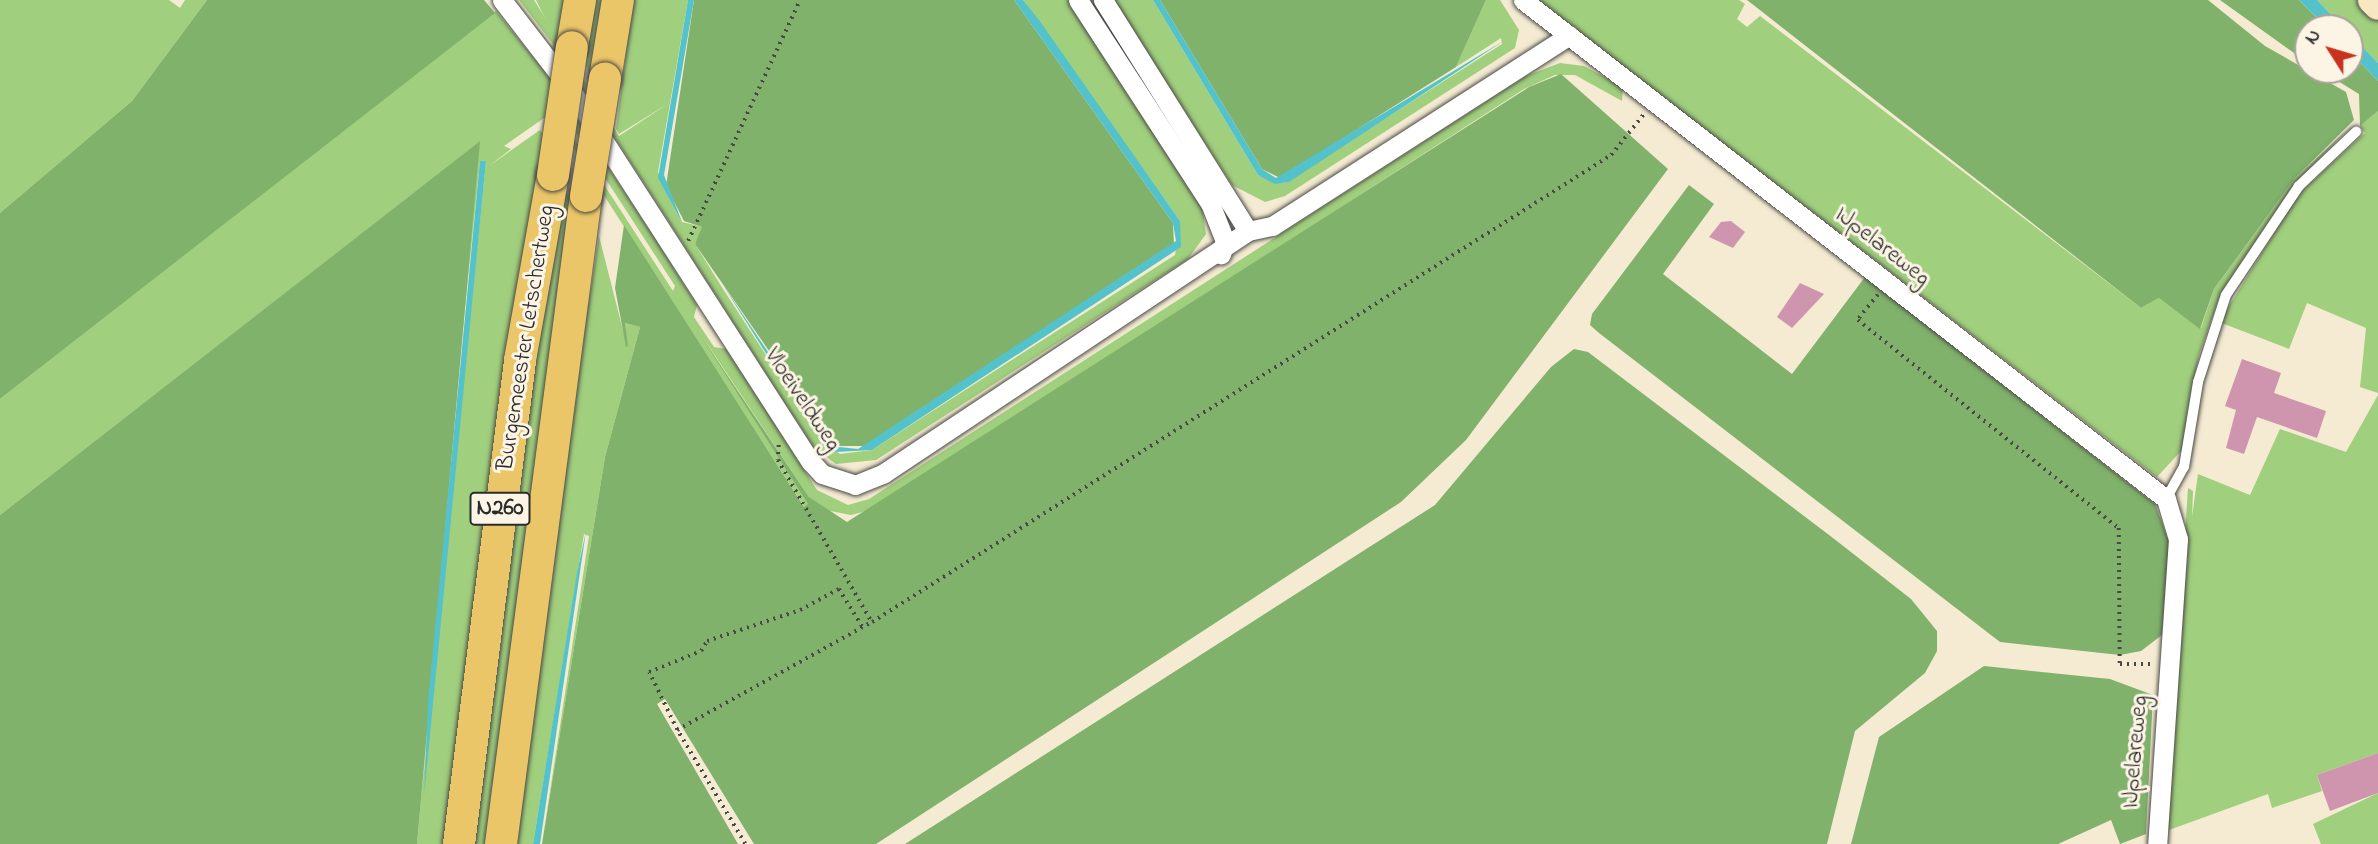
<!DOCTYPE html>
<html>
<head>
<meta charset="utf-8">
<style>
	body { margin:0 }
	#map { position:relative; width:2378px; height:844px; overflow:hidden; background:#f4ebd2; font-family:"Indie Flower",sans-serif }
	div>[style] { position:absolute }
	[style*='--x'] { left:calc(var(--x)*1px); top:calc(var(--y)*1px); width:calc(var(--w)*1px); rotate:calc(var(--a)*1deg) }
	.green>* { inset:0; background:#a0cf7d }
	.forest>* { inset:0; background:#80b26c }
	.water>* { inset:0; background:#54c2cb }
	.building>* { inset:0; background:#d095ae }
	.path>* { height:3.5px; margin-top:-1.75px; transform-origin:0; background:repeating-linear-gradient(90deg,#494844 0 2px,transparent 0 7px) }
	.roads { filter:drop-shadow(0 0 2px #494844) drop-shadow(0 0 2px #494844) }
	.lane>* { height:10px; margin:-5px; padding:0 5px; transform-origin:5px; border-radius:5px; background:#fff }
	.street>* { height:19px; margin:-9.5px; padding:0 9.5px; transform-origin:9.5px; border-radius:9.5px; background:#fff }
	.secondary>* { height:28px; margin:-14px; padding:0 14px; transform-origin:14px; border-radius:14px; background:#f7e8c3 }
	.primary>* { height:32px; margin:-16px; padding:0 16px; transform-origin:16px; border-radius:16px; background:#ebc669 }
	.bridges { filter:drop-shadow(0 0 2px #494844) drop-shadow(0 0 2px #494844) }
	.primary-bridge>* { height:32px; margin:-16px; padding:0 16px; transform-origin:16px; border-radius:16px; background:#ebc669 }
	span { translate:-50% -50%; white-space:nowrap; text-align:center; line-height:1.15; -webkit-text-stroke:6px #fcf5e5; paint-order:stroke }
	.shield-label span { padding:2px 5px; background:#fcf5e5; border:2px solid; border-radius:5px; -webkit-text-stroke-width:0 }
	.shield-label { font-size:23px; color:#2b2b2b; font-weight:700 }
	.street-label { font-size:24px; color:#2b2b2b }
	.north { position:absolute; left:2294px; top:14px; width:70px; height:70px; box-sizing:border-box; background:#fcf5e5; border:2px solid #a8a49b; border-radius:50%; rotate:307deg; font-size:19px; font-weight:700; line-height:28px; text-align:center; color:#2b2b2b }
	.north::after { content:''; display:block; margin:auto; width:24px; height:32px; background:#c8321e; clip-path:polygon(50% 0,100% 100%,50% 72%,0 100%) }
</style>
</head>
<body>
<div id="map">
	<div class="green">
		<div style="clip-path:polygon(0 0,169px 0,180px 8px,185px 0,207px 0,132px 101px,0 213px)"></div>
		<div style="clip-path:polygon(519px 0,534px 0,619px 136px,669px 103px,619px 134px,616px 129px,633px 0,688px 0,658px 172px,682px 222px,703px 227px,695px 244px,723px 289px,822px 441px,840px 454px,872px 450px,1175px 255px,1180px 221px,1023px 0,1069px 0,1202px 206px,1206px 234px,1188px 259px,876px 460px,836px 464px,814px 448px,563px 57px)"></div>
		<div style="clip-path:polygon(536px 0,571px 0,559px 41px,547px 22px)"></div>
		<div style="clip-path:polygon(591px 0,606px 0,591px 79px,585px 62px)"></div>
		<div style="clip-path:polygon(1113px 0,1153px 0,1258px 175px,1284px 183px,1502px 44px,1501px 38px,1456px 67px,1486px 0,1500px 0,1519px 30px,1515px 48px,1285px 196px,1265px 202px,1232px 185px)"></div>
		<div style="clip-path:polygon(1537px 0,1739px 0,1745px 4px,1737px 19px,1747px 27px,1760px 16px,2141px 308px,2159px 298px,2201px 328px,2214px 289px,2295px 178px,2351px 126px,2292px 187px,2219px 298px,2199px 355px,2182px 450px,2157px 477px)"></div>
		<div style="clip-path:polygon(2317px 0,2360px 0,2378px 18px,2378px 63px)"></div>
		<div style="clip-path:polygon(evenodd,496px 11px,545px 72px,654px 237px,697px 305px,694px 317px,714px 347px,726px 349px,817px 490px,848px 505px,869px 499px,1526px 76px,1560px 63px,1584px 66px,1623px 87px,1622px 101px,1575px 75px,1555px 75px,1524px 89px,874px 509px,851px 515px,825px 510px,809px 497px,702px 336px,809px 505px,805px 508px,551px 113px,504px 146px,511px 149px,489px 166px,540px 130px,544px 135px,452px 844px,417px 844px,479px 142px,0 515px,0 399px,496px 11px,552px 96px,675px 286px,673px 291px,549px 100px,552px 96px,496px 11px,480px 161px,486px 161px,422px 791px,460px 358px,480px 161px)"></div>
		<div style="clip-path:polygon(2378px 111px,2378px 393px,2360px 387px,2366px 328px,2307px 303px,2289px 349px,2219px 322px,2298px 195px,2365px 133px,2360px 126px)"></div>
		<div style="clip-path:polygon(564px 188px,572px 204px,486px 844px,471px 844px,534px 357px)"></div>
		<div style="clip-path:polygon(599px 236px,627px 346px,625px 323px,640px 327px,605px 457px,542px 844px,589px 536px,584px 534px,533px 844px,505px 844px)"></div>
		<div style="clip-path:polygon(2378px 395px,2378px 753px,2317px 775px,2322px 791px,2272px 808px,2268px 794px,2169px 830px,2165px 844px,2188px 488px,2193px 491px,2192px 517px,2198px 474px,2250px 495px,2280px 429px,2346px 452px)"></div>
		<div style="clip-path:polygon(2378px 793px,2378px 844px,2321px 844px,2313px 824px)"></div>
	</div>
	<div class="forest">
		<div style="clip-path:polygon(207px 0,484px 0,495px 13px,0 399px,0 213px,132px 101px)"></div>
		<div style="clip-path:polygon(694px 0,1014px 0,1173px 223px,1174px 246px,867px 446px,835px 446px,695px 244px,702px 227px,684px 221px,666px 186px)"></div>
		<div style="clip-path:polygon(1160px 0,1486px 0,1456px 67px,1280px 178px,1262px 169px)"></div>
		<div style="clip-path:polygon(1747px 0,2208px 0,2265px 46px,2346px 92px,2354px 120px,2295px 178px,2214px 289px,2200px 329px,2159px 298px,2141px 308px)"></div>
		<div style="clip-path:polygon(2220px 0,2299px 0,2327px 28px,2308px 28px,2308px 63px)"></div>
		<div style="clip-path:polygon(2350px 52px,2378px 81px,2378px 111px,2360px 126px,2359px 94px,2320px 70px,2350px 70px)"></div>
		<div style="clip-path:polygon(1561px 74px,1668px 169px,1466px 440px,1401px 502px,876px 844px,754px 844px,665px 699px,657px 704px,738px 844px,542px 844px,605px 457px,640px 327px,625px 323px,628px 346px,626px 347px,615px 288px,624px 225px,804px 507px,808px 504px,701px 336px,809px 497px,847px 522px,1529px 87px)"></div>
		<div style="clip-path:polygon(480px 141px,417px 844px,0 844px,0 515px)"></div>
		<div style="clip-path:polygon(1689px 185px,1714px 204px,1663px 274px,1792px 374px,1865px 277px,2155px 504px,2169px 542px,2162px 635px,2141px 651px,2120px 655px,2000px 642px,1599px 333px,1590px 325px,1592px 314px)"></div>
		<div style="clip-path:polygon(1574px 349px,1588px 352px,1833px 538px,1911px 599px,1937px 631px,1937px 651px,1925px 673px,1855px 731px,1827px 844px,905px 844px,1435px 505px,1551px 367px)"></div>
		<div style="clip-path:polygon(1984px 666px,2110px 679px,2153px 695px,2146px 834px,2120px 844px,2111px 820px,2058px 844px,1851px 844px,1879px 737px)"></div>
	</div>
	<div class="water">
		<div style="clip-path:polygon(688px 0,694px 0,664px 175px,682px 222px,658px 178px)"></div>
		<div style="clip-path:polygon(1014px 0,1023px 0,1039px 20px,1180px 221px,1181px 247px,872px 450px,835px 452px,818px 436px,723px 285px,825px 437px,839px 447px,858px 449px,1176px 241px,1173px 223px)"></div>
		<div style="clip-path:polygon(1153px 0,1160px 0,1262px 169px,1276px 178px,1505px 40px,1289px 182px,1275px 184px,1258px 175px)"></div>
		<div style="clip-path:polygon(2299px 0,2317px 0,2344px 28px,2327px 28px)"></div>
		<div style="clip-path:polygon(2350px 34px,2378px 63px,2378px 81px,2350px 52px)"></div>
		<div style="clip-path:polygon(480px 161px,486px 161px,424px 796px,428px 702px)"></div>
		<div style="clip-path:polygon(586px 531px,540px 844px,533px 844px,577px 573px)"></div>
	</div>
	<div class="building">
		<div style="clip-path:polygon(1731px 221px,1745px 232px,1733px 248px,1709px 237px,1721px 222px)"></div>
		<div style="clip-path:polygon(1800px 283px,1824px 294px,1792px 328px,1777px 317px)"></div>
		<div style="clip-path:polygon(2242px 359px,2281px 373px,2274px 393px,2326px 411px,2317px 438px,2257px 417px,2244px 454px,2226px 448px,2236px 410px,2225px 406px)"></div>
		<div style="clip-path:polygon(2378px 753px,2378px 793px,2330px 811px,2317px 775px)"></div>
	</div>
	<div class="path">
		<div style="--x:688;--y:241;--w:266;--a:-65.1"></div>
		<div style="--x:1878;--y:295;--w:32;--a:129"></div>
		<div style="--x:1858;--y:320;--w:334;--a:38.6"></div>
		<div style="--x:2119;--y:528;--w:136;--a:89.6"></div>
		<div style="--x:2120;--y:664;--w:31;--a:0"></div>
		<div style="--x:779;--y:445;--w:15;--a:94"></div>
		<div style="--x:778;--y:460;--w:187;--a:59.9"></div>
		<div style="--x:677;--y:730;--w:64;--a:-115.8"></div>
		<div style="--x:649;--y:672;--w:56;--a:-22"></div>
		<div style="--x:701;--y:651;--w:12;--a:-59"></div>
		<div style="--x:707;--y:641;--w:98;--a:-18.4"></div>
		<div style="--x:800;--y:610;--w:44;--a:-28.3"></div>
		<div style="--x:839;--y:589;--w:44;--a:58.1"></div>
		<div style="--x:745;--y:844;--w:133;--a:-120.8"></div>
		<div style="--x:677;--y:730;--w:223;--a:-29"></div>
		<div style="--x:872;--y:622;--w:874;--a:-32.29"></div>
		<div style="--x:1611;--y:155;--w:53;--a:-51.2"></div>
	</div>
	<div class="roads">
		<div class="lane">
			<div style="--x:2166;--y:499;--w:37;--a:-61"></div>
			<div style="--x:2184;--y:467;--w:86;--a:-80.6"></div>
			<div style="--x:2198;--y:382;--w:91;--a:-72.2"></div>
			<div style="--x:2226;--y:295;--w:131;--a:-56.2"></div>
			<div style="--x:2299;--y:186;--w:79;--a:-43.5"></div>
		</div>
		<div class="street">
			<div style="--x:502;--y:0;--w:110;--a:52.4"></div>
			<div style="--x:569;--y:87;--w:446;--a:57.2"></div>
			<div style="--x:811;--y:462;--w:16;--a:47"></div>
			<div style="--x:822;--y:474;--w:35;--a:18"></div>
			<div style="--x:855;--y:485;--w:31;--a:-22"></div>
			<div style="--x:884;--y:473;--w:437;--a:-33.6"></div>
			<div style="--x:1248;--y:231;--w:273;--a:-122.1"></div>
			<div style="--x:1078;--y:0;--w:242;--a:57"></div>
			<div style="--x:1210;--y:203;--w:41;--a:68.5"></div>
			<div style="--x:1225;--y:241;--w:14;--a:107"></div>
			<div style="--x:1523;--y:0;--w:814;--a:37.81"></div>
			<div style="--x:2166;--y:499;--w:42;--a:73.3"></div>
			<div style="--x:2178;--y:539;--w:306;--a:93.9"></div>
			<div style="--x:1248;--y:231;--w:25;--a:-12"></div>
			<div style="--x:1272;--y:226;--w:353;--a:-32.7"></div>
		</div>
		<div class="secondary">
			<div style="--x:2372;--y:0;--w:8;--a:45"></div>
		</div>
		<div class="primary">
			<div style="--x:572;--y:47;--w:48;--a:-80.3"></div>
			<div style="--x:605;--y:79;--w:80;--a:-80.7"></div>
			<div style="--x:459;--y:844;--w:488;--a:-82.8"></div>
			<div style="--x:520;--y:360;--w:188;--a:-79.9"></div>
			<div style="--x:501;--y:844;--w:654;--a:-82.53"></div>
		</div>
	</div>
	<div class="bridges">
		<div class="primary-bridge">
			<div style="--x:553;--y:175;--w:129;--a:-81.6"></div>
			<div style="--x:586;--y:196;--w:119;--a:-80.8"></div>
		</div>
	</div>
	<div class="shield-label">
		<span style="left:500px;top:509px">N260</span>
	</div>
	<div class="street-label">
		<span style="left:1882px;top:247px;rotate:38deg">IJpelareweg</span>
		<span style="left:527px;top:338px;rotate:-81deg">Burgemeester Letschertweg</span>
		<span style="left:802px;top:400px;rotate:56deg">Vloeiveldweg</span>
		<span style="left:2136px;top:752px;rotate:-85deg">IJpelareweg</span>
	</div>
	<div class="north">N</div>
</div>
</body>
</html>
